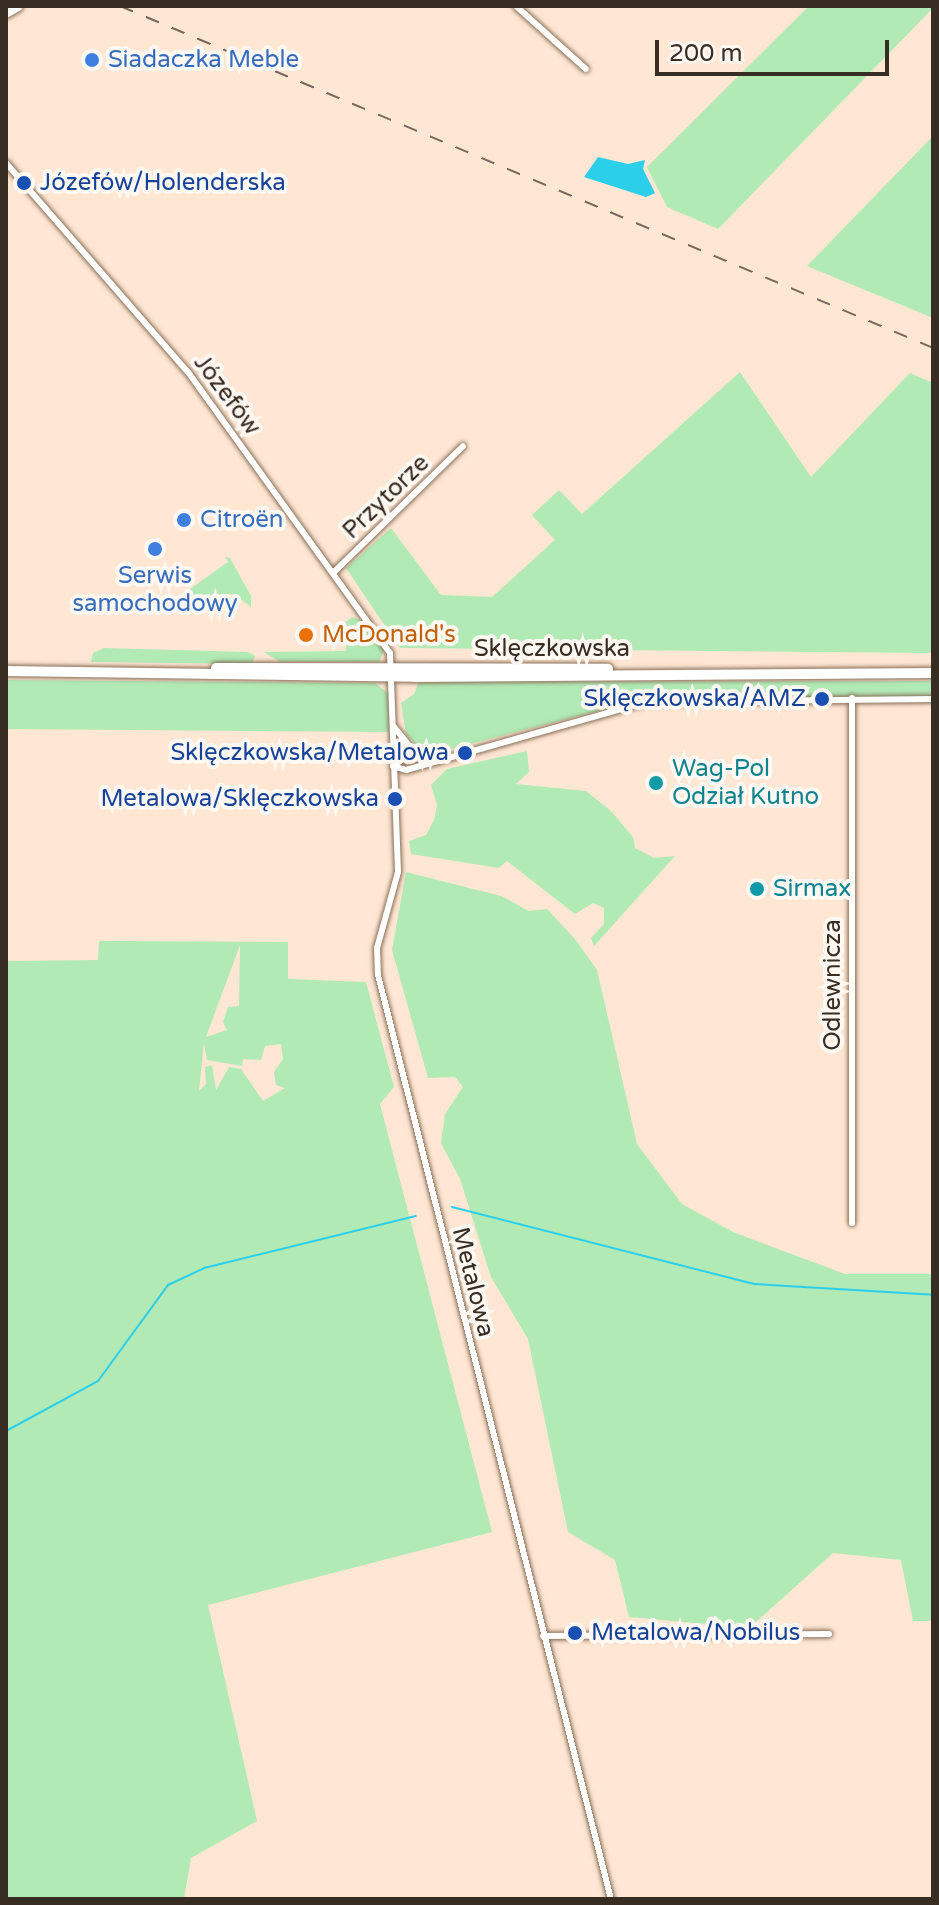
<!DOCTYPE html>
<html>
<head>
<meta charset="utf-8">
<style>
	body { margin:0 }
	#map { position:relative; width:939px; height:1905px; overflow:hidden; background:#ffe7d3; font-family:"Varela Round",sans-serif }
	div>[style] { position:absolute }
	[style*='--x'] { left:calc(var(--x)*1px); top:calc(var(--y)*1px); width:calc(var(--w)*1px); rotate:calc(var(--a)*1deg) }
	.green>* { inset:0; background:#b1eab5 }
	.water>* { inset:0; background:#2bcfe9 }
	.stream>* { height:2px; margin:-1px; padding:0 1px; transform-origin:1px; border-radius:1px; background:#2bcfe9 }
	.roads { filter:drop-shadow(0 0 2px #896f58) drop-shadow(0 0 2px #896f58) }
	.street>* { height:6px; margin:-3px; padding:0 3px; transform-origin:3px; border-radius:3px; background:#fff }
	.primary>* { height:10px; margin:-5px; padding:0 5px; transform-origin:5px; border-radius:5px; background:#fff }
	.rail>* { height:2px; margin-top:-1px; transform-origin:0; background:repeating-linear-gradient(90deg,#77685b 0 14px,transparent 0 28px) }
	.dots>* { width:22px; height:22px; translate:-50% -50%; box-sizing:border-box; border:4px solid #fef8f3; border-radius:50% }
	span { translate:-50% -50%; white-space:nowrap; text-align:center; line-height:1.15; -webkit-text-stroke:8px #fef8f3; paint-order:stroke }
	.shop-label { font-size:24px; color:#366cbe }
	.left { translate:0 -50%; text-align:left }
	.transit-label { font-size:24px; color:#164399 }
	.right { translate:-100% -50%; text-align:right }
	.street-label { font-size:24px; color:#382d23 }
	.food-label { font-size:24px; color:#c56008 }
	.culture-label { font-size:24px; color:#0d838f }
	.frame { position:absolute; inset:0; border:8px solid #382d23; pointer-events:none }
	.scale { position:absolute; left:655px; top:40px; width:234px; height:36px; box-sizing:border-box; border:4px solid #382d23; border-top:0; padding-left:10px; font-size:24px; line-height:28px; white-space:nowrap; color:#382d23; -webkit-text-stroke:6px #fef8f3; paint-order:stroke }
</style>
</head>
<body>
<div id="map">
	<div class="green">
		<div style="clip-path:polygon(809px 6px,933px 8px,718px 229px,667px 207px,647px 167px)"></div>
		<div style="clip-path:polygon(933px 136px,933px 318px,807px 266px)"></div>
		<div style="clip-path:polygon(740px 372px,811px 477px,910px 373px,933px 383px,933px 653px,400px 648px,346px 568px,391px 528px,441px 595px,492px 597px,555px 540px,532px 515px,559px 490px,582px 514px)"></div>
		<div style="clip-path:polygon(225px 557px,230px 558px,251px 596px,251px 607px,234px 594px,193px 595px,190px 589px,228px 562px)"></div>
		<div style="clip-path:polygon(352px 617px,361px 620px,384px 650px,379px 662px,280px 662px,264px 652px,346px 651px,347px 626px,341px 626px)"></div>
		<div style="clip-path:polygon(104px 648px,248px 652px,255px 656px,252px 664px,91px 662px,93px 653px)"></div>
		<div style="clip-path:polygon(6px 680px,375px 683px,388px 693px,389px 732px,6px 729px)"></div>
		<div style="clip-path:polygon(933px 681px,933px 697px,641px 700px,431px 754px,419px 749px,406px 734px,401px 703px,414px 694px,419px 682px)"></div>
		<div style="clip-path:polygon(527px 751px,529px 772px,516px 784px,586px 791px,611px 811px,633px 837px,635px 848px,654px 858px,675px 856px,594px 946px,591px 938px,604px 924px,604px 908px,593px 903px,575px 914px,507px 861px,499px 868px,411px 854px,409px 841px,426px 835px,434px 820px,437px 805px,431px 785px,447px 769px)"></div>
		<div style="clip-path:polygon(406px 872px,501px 896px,529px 911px,547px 909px,575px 939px,597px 970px,637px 1144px,682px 1204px,733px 1232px,845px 1274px,933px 1274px,933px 1621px,913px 1621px,901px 1560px,833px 1553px,749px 1628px,629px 1617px,615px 1560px,568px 1532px,528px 1339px,491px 1277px,460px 1179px,441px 1143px,445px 1114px,463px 1087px,455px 1077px,428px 1078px,392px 950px)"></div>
		<div style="clip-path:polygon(evenodd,99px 941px,288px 942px,288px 979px,366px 982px,394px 1087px,380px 1104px,492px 1532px,208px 1605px,257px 1821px,191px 1858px,184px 1899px,6px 1899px,6px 961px,98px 960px,99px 941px,240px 945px,239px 1006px,228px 1007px,223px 1022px,227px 1030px,206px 1037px,240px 945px,99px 941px,204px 1043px,207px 1060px,242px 1066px,243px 1059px,261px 1060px,265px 1046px,281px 1044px,283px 1059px,274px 1072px,276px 1085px,285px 1088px,263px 1101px,241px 1069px,229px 1067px,216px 1090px,212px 1065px,205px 1067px,206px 1084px,199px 1091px,204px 1043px)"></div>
	</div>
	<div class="water">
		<div style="clip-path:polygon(598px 157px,628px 164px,645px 160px,643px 169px,655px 193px,646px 197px,584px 177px)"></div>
	</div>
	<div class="stream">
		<div style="--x:452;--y:1207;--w:313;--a:14.3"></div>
		<div style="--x:755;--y:1284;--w:178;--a:3.5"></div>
		<div style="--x:6;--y:1431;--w:105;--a:-28.5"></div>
		<div style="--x:98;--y:1381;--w:119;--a:-53.9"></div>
		<div style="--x:168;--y:1285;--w:40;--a:-25"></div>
		<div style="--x:204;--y:1268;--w:218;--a:-13.8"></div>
	</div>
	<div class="roads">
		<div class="street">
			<div style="--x:516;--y:6;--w:94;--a:42"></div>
			<div style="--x:6;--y:163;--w:277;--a:49"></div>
			<div style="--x:188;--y:372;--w:346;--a:54.3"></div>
			<div style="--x:390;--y:653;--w:219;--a:87.9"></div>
			<div style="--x:398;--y:872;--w:79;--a:105.4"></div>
			<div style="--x:377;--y:948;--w:27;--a:88"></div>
			<div style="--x:378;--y:975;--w:953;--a:75.85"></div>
			<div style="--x:334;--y:572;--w:180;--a:-44.3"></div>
			<div style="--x:852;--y:698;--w:525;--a:90"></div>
			<div style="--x:394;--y:727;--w:36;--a:51"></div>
			<div style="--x:393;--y:766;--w:14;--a:17"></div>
			<div style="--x:406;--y:770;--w:250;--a:-15.8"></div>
			<div style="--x:647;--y:702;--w:286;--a:-0.6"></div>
			<div style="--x:393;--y:766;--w:19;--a:-36"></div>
			<div style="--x:408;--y:755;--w:30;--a:8"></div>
			<div style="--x:543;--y:1636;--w:286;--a:-0.4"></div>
		</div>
		<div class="primary">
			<div style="--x:6;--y:13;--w:14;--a:-30"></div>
			<div style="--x:216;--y:668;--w:392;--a:0.1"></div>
			<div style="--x:6;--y:671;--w:409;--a:0.8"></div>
			<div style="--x:415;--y:677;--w:518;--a:-0.44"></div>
		</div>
	</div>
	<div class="rail">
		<div style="--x:120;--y:6;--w:882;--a:22.81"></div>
	</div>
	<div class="dots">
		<div style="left:92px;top:60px;background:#3f7fe0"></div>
		<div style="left:24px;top:183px;background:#1a4fb4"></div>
		<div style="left:184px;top:520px;background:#3f7fe0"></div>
		<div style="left:155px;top:549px;background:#3f7fe0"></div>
		<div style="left:306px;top:635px;background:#e8710a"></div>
		<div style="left:822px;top:699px;background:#1a4fb4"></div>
		<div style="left:465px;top:753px;background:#1a4fb4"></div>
		<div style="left:656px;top:783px;background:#0f9aa8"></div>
		<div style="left:395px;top:799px;background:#1a4fb4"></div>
		<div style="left:757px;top:889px;background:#0f9aa8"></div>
		<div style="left:575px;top:1633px;background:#1a4fb4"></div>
	</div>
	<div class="shop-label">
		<span class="left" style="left:108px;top:60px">Siadaczka Meble</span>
		<span class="left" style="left:200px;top:520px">Citroën</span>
		<span style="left:155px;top:590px">Serwis<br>samochodowy</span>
	</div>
	<div class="transit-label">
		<span class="left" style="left:40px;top:183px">Józefów/Holenderska</span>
		<span class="right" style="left:806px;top:699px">Sklęczkowska/AMZ</span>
		<span class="right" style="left:449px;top:753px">Sklęczkowska/Metalowa</span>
		<span class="right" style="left:379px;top:799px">Metalowa/Sklęczkowska</span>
		<span class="left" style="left:591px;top:1633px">Metalowa/Nobilus</span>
	</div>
	<div class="street-label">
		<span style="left:227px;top:395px;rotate:53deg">Józefów</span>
		<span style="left:386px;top:497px;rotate:-44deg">Przytorze</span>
		<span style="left:552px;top:649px">Sklęczkowska</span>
		<span style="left:833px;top:985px;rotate:-90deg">Odlewnicza</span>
		<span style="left:473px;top:1282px;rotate:76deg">Metalowa</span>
	</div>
	<div class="food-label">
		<span class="left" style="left:322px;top:635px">McDonald's</span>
	</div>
	<div class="culture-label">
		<span class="left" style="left:672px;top:783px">Wag-Pol<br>Odział Kutno</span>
		<span class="left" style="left:773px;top:889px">Sirmax</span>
	</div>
	<div class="frame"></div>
	<div class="scale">200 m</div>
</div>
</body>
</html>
